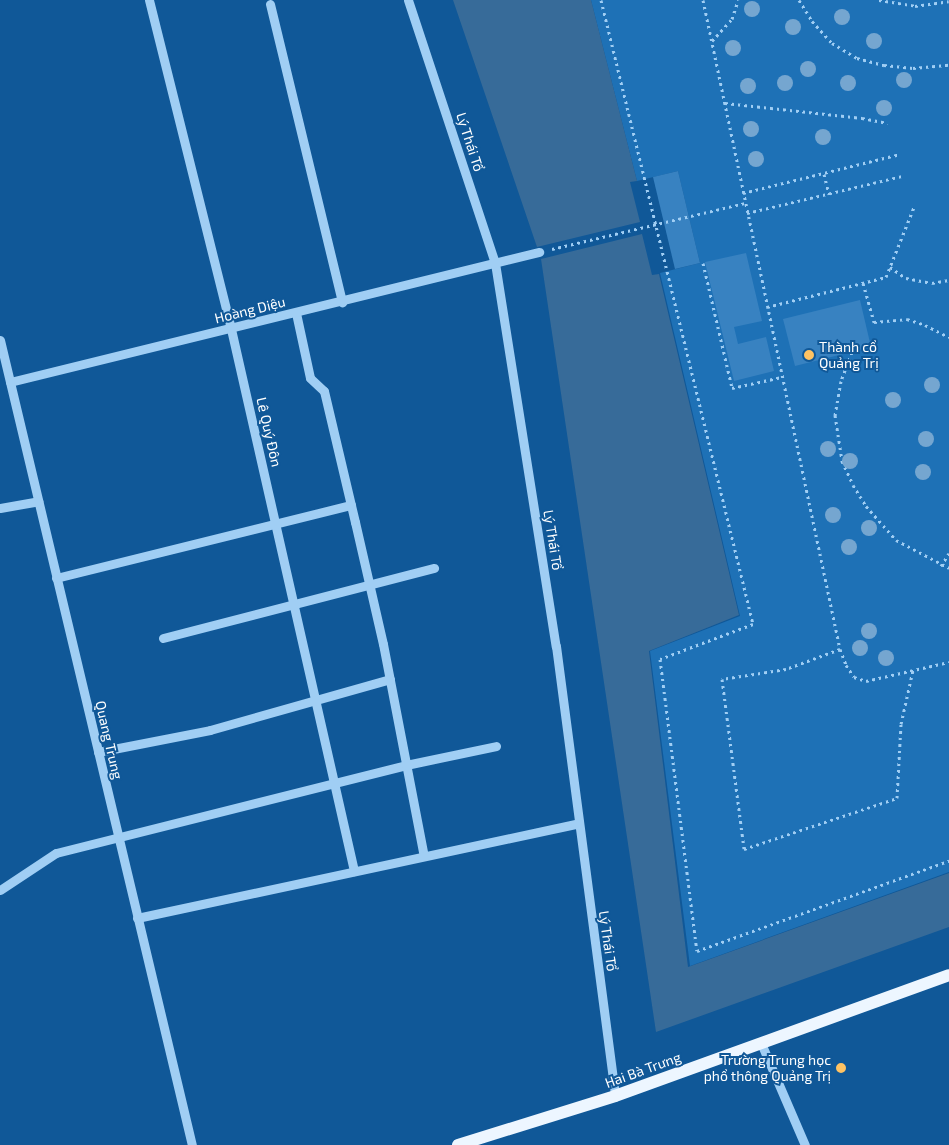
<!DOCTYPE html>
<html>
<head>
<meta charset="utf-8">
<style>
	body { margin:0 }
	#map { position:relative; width:949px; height:1145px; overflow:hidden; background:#105898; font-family:"Exo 2",sans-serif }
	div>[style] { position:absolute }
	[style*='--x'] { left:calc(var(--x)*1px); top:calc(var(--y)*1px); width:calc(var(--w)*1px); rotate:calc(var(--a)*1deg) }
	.green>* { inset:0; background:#1e71b6 }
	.water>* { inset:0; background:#376b99 }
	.building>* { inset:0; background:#3882c1 }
	.path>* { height:3px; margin-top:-1.5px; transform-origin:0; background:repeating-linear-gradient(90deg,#a0cef4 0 2.5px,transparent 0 6.5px) }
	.minor>* { height:9px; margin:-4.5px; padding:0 4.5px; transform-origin:4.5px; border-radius:4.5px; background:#a0cef4 }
	.major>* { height:12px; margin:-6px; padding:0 6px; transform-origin:6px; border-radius:6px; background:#edf6ff }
	.trees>* { width:16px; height:16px; margin:-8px; border-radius:50%; background:#75a6d0 }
	.dots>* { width:14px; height:14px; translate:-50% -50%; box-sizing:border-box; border:2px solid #105898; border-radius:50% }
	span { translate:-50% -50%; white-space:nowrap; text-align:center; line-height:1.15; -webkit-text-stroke:4px #105898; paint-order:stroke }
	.street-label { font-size:14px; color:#fff }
	.poi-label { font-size:14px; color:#fff }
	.left { translate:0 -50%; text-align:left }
	.right { translate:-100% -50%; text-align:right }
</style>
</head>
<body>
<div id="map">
	<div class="green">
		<div style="clip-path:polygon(591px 0,949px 0,949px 872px,690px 966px,650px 651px,740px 616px,660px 273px,700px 263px,678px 171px,637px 181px)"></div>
	</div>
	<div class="water">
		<div style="clip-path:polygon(453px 0,591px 0,637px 181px,630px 182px,640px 222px,537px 247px)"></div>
		<div style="clip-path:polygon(642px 234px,652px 275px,659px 274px,739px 615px,649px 651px,688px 967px,949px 873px,949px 927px,656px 1032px,541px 259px)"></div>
	</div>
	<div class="building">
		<div style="clip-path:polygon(678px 171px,700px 263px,675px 269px,653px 177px)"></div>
		<div style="clip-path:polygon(746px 253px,762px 321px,734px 327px,738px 344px,766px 337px,774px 371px,734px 381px,705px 262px)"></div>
		<div style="clip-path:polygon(860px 300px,871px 347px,795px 366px,783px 319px)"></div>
	</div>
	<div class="path">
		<div style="--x:601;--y:0;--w:642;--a:76.31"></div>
		<div style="--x:753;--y:624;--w:99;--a:159.4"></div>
		<div style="--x:660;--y:659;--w:294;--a:82.8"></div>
		<div style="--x:697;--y:951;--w:268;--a:-19.7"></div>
		<div style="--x:703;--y:0;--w:663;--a:78.08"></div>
		<div style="--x:840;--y:649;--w:17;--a:69"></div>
		<div style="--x:846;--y:665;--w:14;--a:56"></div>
		<div style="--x:854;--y:677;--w:13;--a:18"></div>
		<div style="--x:866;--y:681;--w:85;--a:-12.9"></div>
		<div style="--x:799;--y:0;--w:25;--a:58"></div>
		<div style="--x:812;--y:21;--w:30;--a:48"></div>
		<div style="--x:832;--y:43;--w:29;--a:31"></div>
		<div style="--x:857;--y:58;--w:28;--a:15"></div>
		<div style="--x:884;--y:65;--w:29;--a:6"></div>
		<div style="--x:913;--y:68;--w:36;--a:-5"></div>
		<div style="--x:879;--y:0;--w:36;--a:9"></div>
		<div style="--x:915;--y:6;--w:34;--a:-8"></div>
		<div style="--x:712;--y:41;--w:30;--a:-48"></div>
		<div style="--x:732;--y:19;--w:20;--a:-72"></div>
		<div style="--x:725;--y:103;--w:138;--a:6.2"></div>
		<div style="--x:862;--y:118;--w:26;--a:11"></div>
		<div style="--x:824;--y:174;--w:21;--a:76"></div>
		<div style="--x:743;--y:193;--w:159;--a:-13.9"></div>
		<div style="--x:747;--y:213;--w:159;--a:-13.4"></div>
		<div style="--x:552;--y:249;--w:198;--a:-13.4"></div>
		<div style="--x:703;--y:263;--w:128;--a:76.9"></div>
		<div style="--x:732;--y:388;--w:51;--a:-12.4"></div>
		<div style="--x:890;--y:267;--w:19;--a:35"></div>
		<div style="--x:906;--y:278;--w:26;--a:11"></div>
		<div style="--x:932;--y:283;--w:17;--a:-10"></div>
		<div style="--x:863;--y:283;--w:41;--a:74.2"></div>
		<div style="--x:874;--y:322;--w:33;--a:-5"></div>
		<div style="--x:907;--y:319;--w:19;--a:18"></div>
		<div style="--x:925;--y:325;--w:27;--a:27"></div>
		<div style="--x:767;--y:307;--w:123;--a:-14.1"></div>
		<div style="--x:886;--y:277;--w:75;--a:-68.2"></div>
		<div style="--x:852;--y:352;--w:31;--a:111"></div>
		<div style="--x:841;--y:381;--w:35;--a:100"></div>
		<div style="--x:835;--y:415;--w:47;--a:81.3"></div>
		<div style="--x:842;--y:461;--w:26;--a:65"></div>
		<div style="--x:853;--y:485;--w:25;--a:58"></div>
		<div style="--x:866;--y:506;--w:45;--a:48.6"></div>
		<div style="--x:896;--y:540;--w:60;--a:27.8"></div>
		<div style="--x:941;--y:566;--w:15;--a:-58"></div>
		<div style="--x:840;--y:649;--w:58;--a:159.7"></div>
		<div style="--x:786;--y:669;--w:65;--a:171.1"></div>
		<div style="--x:722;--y:679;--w:171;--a:82.6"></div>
		<div style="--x:744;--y:849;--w:161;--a:-18.4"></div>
		<div style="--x:897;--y:798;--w:74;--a:-86.9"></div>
		<div style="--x:901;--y:724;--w:55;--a:-77.5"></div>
	</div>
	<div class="minor">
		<div style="--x:149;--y:0;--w:339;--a:76"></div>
		<div style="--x:231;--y:329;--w:556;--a:77.21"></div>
		<div style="--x:408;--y:0;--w:277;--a:71.7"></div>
		<div style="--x:495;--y:263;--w:388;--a:81"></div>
		<div style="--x:556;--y:646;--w:454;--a:82.5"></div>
		<div style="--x:270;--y:4;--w:307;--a:76.4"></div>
		<div style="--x:296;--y:313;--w:66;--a:77.8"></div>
		<div style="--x:310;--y:378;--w:19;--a:43"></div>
		<div style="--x:324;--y:391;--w:135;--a:76.7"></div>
		<div style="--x:355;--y:522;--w:125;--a:77.1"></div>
		<div style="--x:383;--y:644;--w:216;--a:79.1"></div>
		<div style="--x:0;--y:340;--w:828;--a:76.59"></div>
		<div style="--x:10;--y:382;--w:545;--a:-13.81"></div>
		<div style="--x:0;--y:508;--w:39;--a:-10"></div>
		<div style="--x:56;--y:578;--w:304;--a:-13.9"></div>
		<div style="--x:163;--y:638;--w:280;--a:-14.5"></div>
		<div style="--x:98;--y:752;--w:114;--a:-11.1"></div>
		<div style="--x:210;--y:730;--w:187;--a:-15.8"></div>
		<div style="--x:0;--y:890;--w:67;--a:-33.5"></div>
		<div style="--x:56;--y:853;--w:361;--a:-14.1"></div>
		<div style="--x:406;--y:765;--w:92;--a:-11.9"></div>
		<div style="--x:137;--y:918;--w:452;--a:-12.1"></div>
		<div style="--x:761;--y:1043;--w:111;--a:66.7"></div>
	</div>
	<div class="major">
		<div style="--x:458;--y:1145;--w:164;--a:-17.3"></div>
		<div style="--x:615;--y:1096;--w:355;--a:-19.9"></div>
	</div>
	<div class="trees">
		<div style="left:752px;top:9px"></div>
		<div style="left:842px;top:17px"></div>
		<div style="left:793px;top:27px"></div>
		<div style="left:874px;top:41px"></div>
		<div style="left:733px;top:48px"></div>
		<div style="left:808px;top:69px"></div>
		<div style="left:904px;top:80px"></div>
		<div style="left:785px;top:83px"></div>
		<div style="left:848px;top:83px"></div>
		<div style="left:748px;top:86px"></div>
		<div style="left:884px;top:108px"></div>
		<div style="left:751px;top:129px"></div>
		<div style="left:823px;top:137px"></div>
		<div style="left:756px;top:159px"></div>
		<div style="left:932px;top:385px"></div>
		<div style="left:893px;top:400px"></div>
		<div style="left:926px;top:439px"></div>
		<div style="left:828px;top:449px"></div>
		<div style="left:850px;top:461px"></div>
		<div style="left:923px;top:472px"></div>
		<div style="left:833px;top:515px"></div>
		<div style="left:869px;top:528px"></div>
		<div style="left:849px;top:547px"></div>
		<div style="left:869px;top:631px"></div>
		<div style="left:860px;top:648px"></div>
		<div style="left:886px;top:658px"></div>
	</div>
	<div class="dots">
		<div style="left:809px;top:355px;background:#ffc363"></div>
		<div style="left:841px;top:1068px;background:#ffc363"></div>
	</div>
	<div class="street-label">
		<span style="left:470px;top:142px;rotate:72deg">Lý Thái Tổ</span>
		<span style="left:250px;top:310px;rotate:-14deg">Hoàng Diệu</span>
		<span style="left:269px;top:432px;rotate:77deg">Lê Quý Đôn</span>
		<span style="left:553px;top:540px;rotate:81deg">Lý Thái Tổ</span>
		<span style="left:109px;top:740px;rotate:77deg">Quang Trung</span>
		<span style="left:608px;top:941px;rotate:82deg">Lý Thái Tổ</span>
		<span style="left:643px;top:1070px;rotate:-20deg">Hai Bà Trưng</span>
	</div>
	<div class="poi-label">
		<span class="left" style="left:819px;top:355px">Thành cổ<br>Quảng Trị</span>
		<span class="right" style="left:831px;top:1068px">Trường Trung học<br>phổ thông Quảng Trị</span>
	</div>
</div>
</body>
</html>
